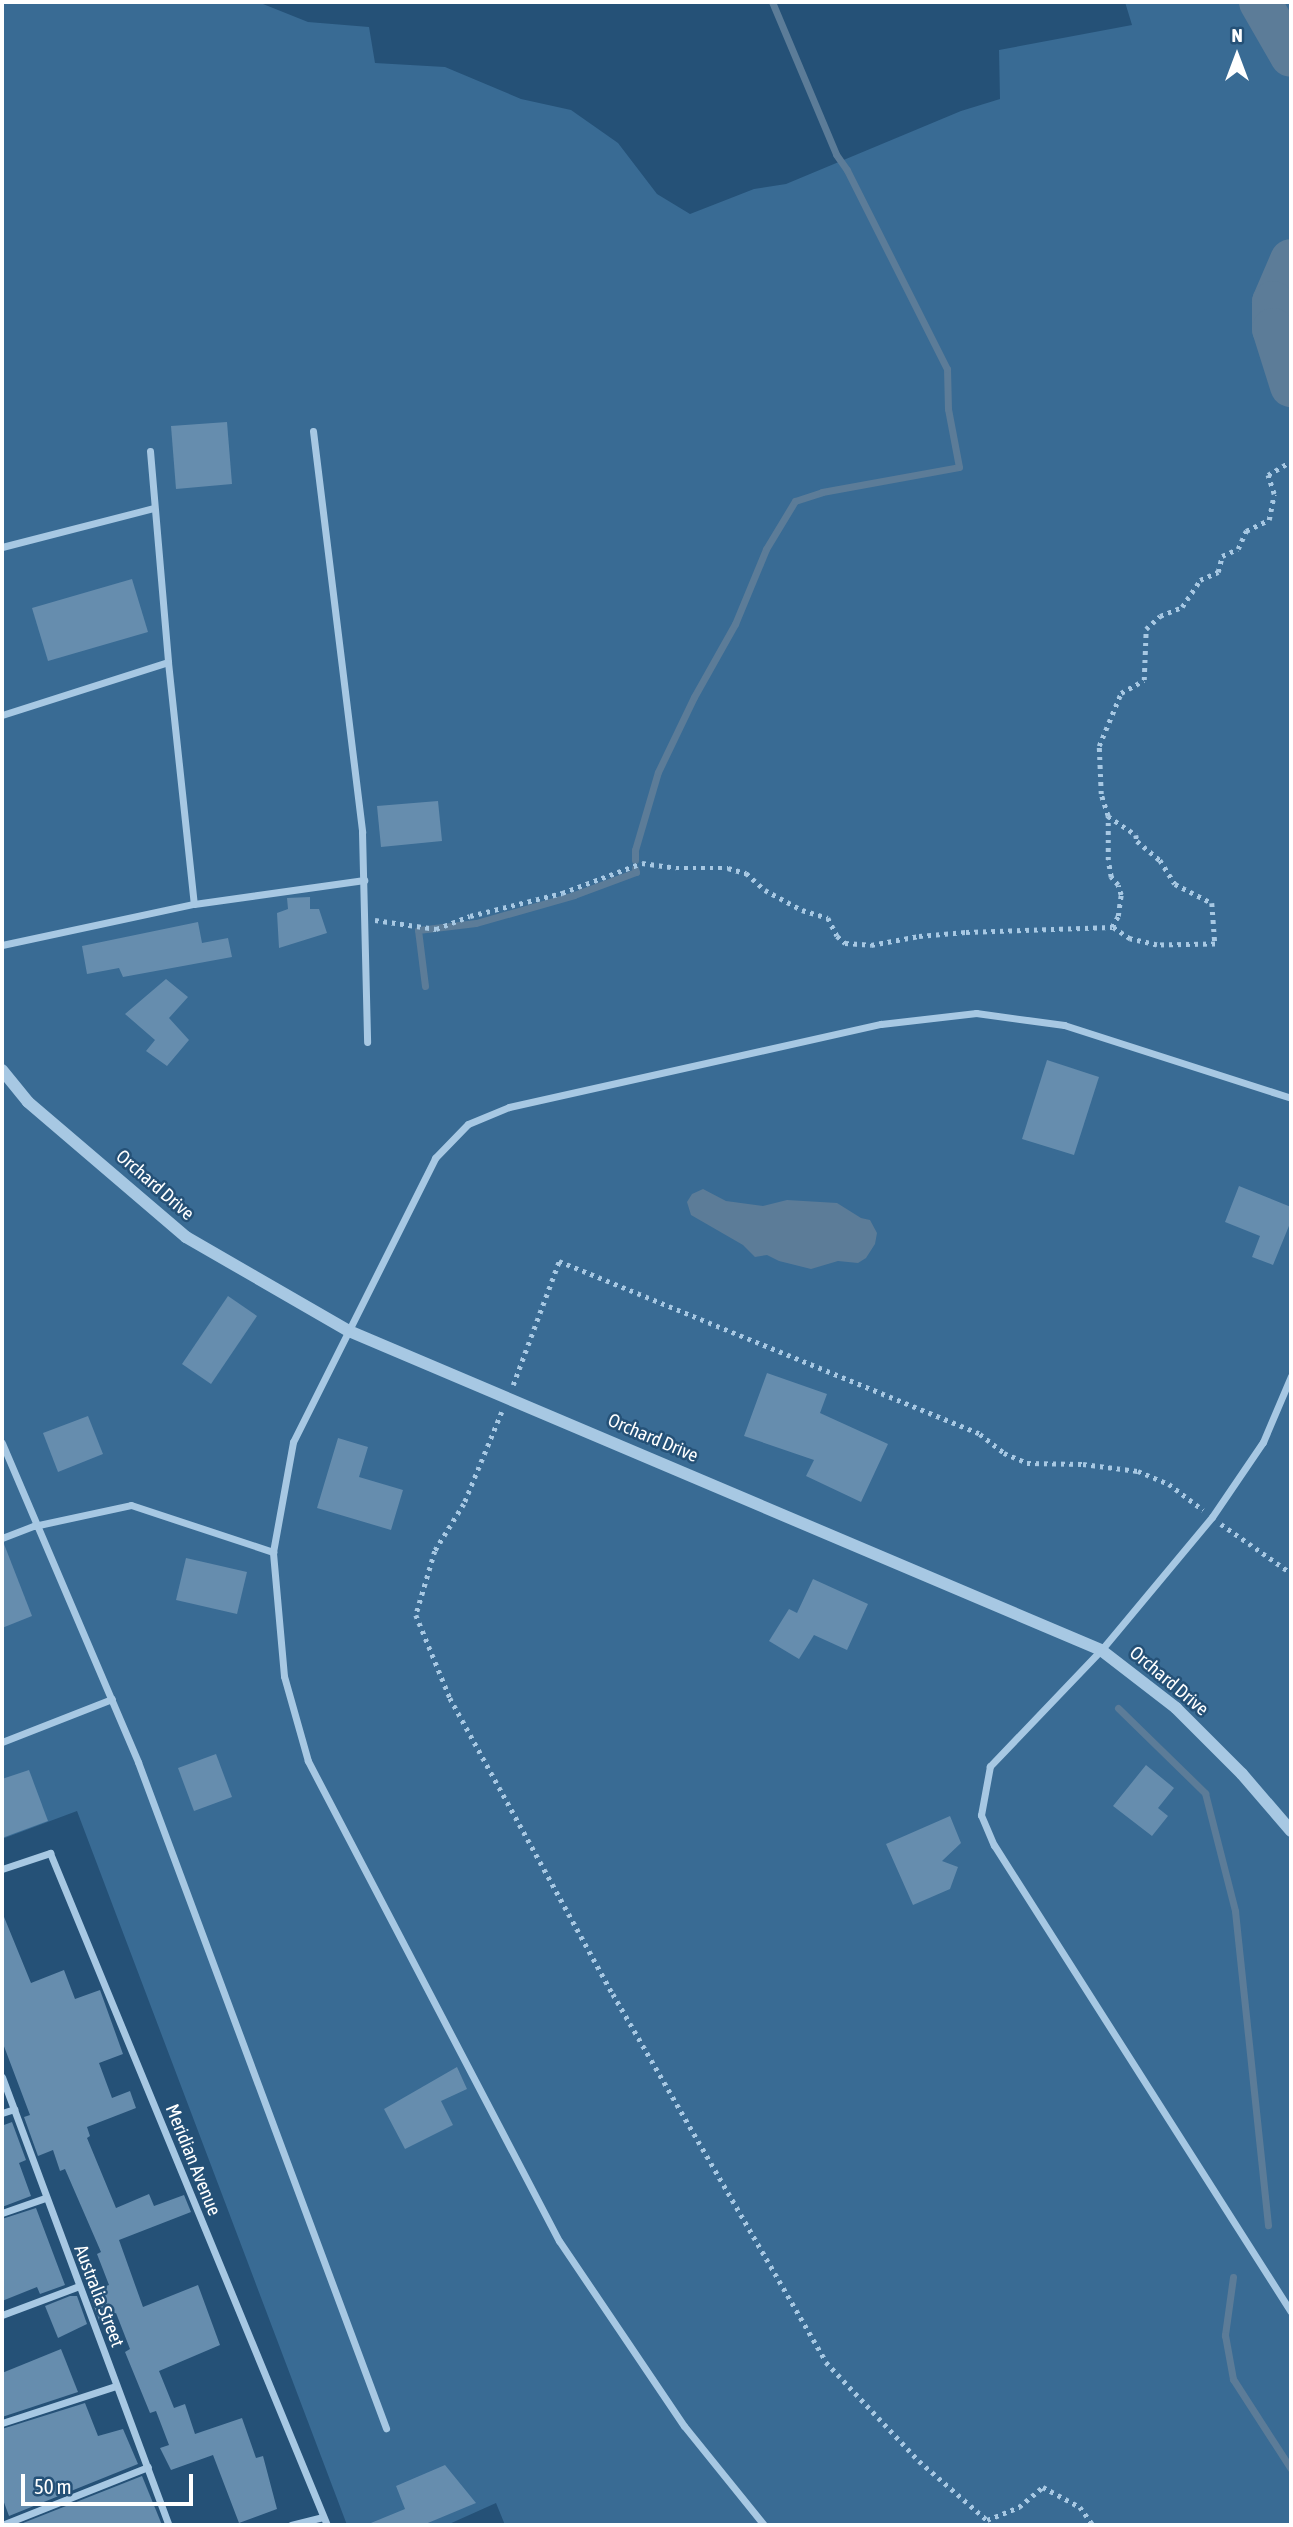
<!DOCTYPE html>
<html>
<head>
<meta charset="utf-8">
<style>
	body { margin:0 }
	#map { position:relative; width:1293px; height:2527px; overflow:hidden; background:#255177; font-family:"Asap Condensed",sans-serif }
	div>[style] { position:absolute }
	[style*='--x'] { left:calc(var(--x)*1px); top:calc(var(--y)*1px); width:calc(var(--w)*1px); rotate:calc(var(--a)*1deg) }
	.green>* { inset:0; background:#396b94 }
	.water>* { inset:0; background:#5c7c98 }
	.stream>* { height:7px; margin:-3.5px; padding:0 3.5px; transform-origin:3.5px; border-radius:3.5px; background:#5c7c98 }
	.river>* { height:42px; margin:-21px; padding:0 21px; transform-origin:21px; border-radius:21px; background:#5c7c98 }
	.building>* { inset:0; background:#668dae }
	.path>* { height:4.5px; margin-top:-2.25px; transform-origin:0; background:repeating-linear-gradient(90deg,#a7c8e3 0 3.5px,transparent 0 8.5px) }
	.minor>* { height:7px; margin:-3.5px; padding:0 3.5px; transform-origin:3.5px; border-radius:3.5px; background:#a7c8e3 }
	.tertiary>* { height:12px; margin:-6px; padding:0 6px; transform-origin:6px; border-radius:6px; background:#a7c8e3 }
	span { translate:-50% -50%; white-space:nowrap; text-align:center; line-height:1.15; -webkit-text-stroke:5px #255177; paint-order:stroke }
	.street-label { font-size:19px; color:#fff }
	.frame { position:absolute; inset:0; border:4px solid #fff; pointer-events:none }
	.north { position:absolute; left:1202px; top:21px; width:70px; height:70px; -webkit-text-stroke:5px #255177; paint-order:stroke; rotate:0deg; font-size:19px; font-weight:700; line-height:28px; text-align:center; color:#fff }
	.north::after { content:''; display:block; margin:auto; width:24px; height:32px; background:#fff; clip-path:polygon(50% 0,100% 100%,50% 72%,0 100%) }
	.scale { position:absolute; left:21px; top:2474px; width:172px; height:32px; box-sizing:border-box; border:4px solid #fff; border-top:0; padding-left:9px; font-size:21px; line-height:24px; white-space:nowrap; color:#fff; -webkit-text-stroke:5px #255177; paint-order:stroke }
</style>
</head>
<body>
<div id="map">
	<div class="green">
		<div style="clip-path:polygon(2px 2px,258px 2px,308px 22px,369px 27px,375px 63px,445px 67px,521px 99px,571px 110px,618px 143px,657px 194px,690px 214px,754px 189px,786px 184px,961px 111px,1000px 99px,999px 50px,1132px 25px,1125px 2px,1291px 2px,1291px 2525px,505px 2525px,496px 2503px,447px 2525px,347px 2525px,77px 1811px,2px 1839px)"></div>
	</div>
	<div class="water">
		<div style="clip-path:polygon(703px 1189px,726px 1201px,763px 1206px,787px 1200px,837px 1203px,861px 1218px,870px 1220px,877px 1233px,875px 1244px,866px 1258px,858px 1263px,838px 1261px,811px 1269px,779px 1261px,767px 1255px,755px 1257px,743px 1245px,691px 1215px,687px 1202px,692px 1194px)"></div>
	</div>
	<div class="stream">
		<div style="--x:635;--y:860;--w:10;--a:-90"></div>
		<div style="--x:635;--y:850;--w:81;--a:-73.6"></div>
		<div style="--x:658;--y:772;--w:83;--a:-64.4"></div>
		<div style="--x:694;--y:697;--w:84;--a:-60.7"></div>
		<div style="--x:735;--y:624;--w:81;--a:-67.5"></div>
		<div style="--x:766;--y:549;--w:56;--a:-58.9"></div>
		<div style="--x:795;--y:501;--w:28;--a:-18"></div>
		<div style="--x:822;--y:492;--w:139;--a:-10.3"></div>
		<div style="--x:959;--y:467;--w:59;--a:-100.7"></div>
		<div style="--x:948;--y:409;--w:40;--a:-91.4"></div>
		<div style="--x:947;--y:369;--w:223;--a:-116.7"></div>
		<div style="--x:847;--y:170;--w:19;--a:-125"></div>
		<div style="--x:836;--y:154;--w:165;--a:-112.8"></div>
		<div style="--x:425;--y:986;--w:56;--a:-97.1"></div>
		<div style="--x:418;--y:930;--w:58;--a:-6.9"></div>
		<div style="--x:476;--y:923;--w:102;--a:-15.9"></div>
		<div style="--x:574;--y:895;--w:66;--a:-20.4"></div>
		<div style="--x:636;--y:872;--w:4;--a:-104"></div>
		<div style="--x:1118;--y:1708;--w:122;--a:44.3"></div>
		<div style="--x:1205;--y:1793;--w:122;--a:75.7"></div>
		<div style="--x:1235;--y:1911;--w:316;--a:84"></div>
		<div style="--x:1233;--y:2277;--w:59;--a:97.9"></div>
		<div style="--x:1225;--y:2335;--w:45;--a:79.7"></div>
		<div style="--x:1233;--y:2379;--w:107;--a:57.2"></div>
	</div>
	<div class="river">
		<div style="--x:1260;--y:2;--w:62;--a:60.1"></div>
		<div style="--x:1291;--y:260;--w:46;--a:113.2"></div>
		<div style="--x:1273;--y:302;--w:27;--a:90"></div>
		<div style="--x:1273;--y:329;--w:60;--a:72.5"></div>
	</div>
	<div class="building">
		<div style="clip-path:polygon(227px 422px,232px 484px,176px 489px,171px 426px)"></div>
		<div style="clip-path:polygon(132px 579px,148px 632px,48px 661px,32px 608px)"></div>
		<div style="clip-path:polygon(438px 801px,442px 841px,381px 847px,377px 806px)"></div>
		<div style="clip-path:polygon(310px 897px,310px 909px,319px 909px,327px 933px,279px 948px,277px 913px,288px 909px,287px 898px)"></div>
		<div style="clip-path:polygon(198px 922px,202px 943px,228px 938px,232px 957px,123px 977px,119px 968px,87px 974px,82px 946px)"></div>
		<div style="clip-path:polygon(166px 979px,188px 997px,169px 1018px,189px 1040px,167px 1066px,146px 1051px,155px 1040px,125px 1014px)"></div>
		<div style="clip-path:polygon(1047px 1060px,1099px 1077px,1074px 1155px,1022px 1139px)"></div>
		<div style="clip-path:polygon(1239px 1186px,1291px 1207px,1291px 1221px,1273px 1265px,1252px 1257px,1260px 1236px,1225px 1222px)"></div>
		<div style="clip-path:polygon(228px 1296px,257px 1316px,211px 1384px,182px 1364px)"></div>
		<div style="clip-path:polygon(767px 1373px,827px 1394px,820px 1413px,888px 1444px,861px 1502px,806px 1476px,814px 1460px,744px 1436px)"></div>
		<div style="clip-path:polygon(88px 1416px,103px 1454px,58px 1472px,43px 1433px)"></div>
		<div style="clip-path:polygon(338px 1438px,368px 1447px,359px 1477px,403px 1490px,391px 1530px,317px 1508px)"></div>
		<div style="clip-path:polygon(2px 1544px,4px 1544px,32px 1616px,2px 1628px)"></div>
		<div style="clip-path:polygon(186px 1558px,247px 1572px,237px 1614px,176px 1600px)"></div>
		<div style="clip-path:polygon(813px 1579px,868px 1604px,847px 1650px,814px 1635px,799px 1659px,769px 1641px,789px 1609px,797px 1613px)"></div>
		<div style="clip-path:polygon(216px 1754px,232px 1797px,194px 1811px,178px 1768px)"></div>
		<div style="clip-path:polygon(1146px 1765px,1174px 1788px,1158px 1808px,1168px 1816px,1152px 1836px,1113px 1806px)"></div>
		<div style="clip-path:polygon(29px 1770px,48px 1821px,2px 1838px,2px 1779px)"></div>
		<div style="clip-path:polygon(950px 1816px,961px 1843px,942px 1861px,958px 1867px,950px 1889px,913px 1905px,886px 1844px)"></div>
		<div style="clip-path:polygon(2px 1912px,31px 1983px,64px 1970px,75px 1999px,100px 1990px,123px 2054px,99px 2063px,112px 2098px,130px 2091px,136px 2108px,87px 2127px,90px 2136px,87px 2138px,116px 2208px,149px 2194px,154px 2206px,184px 2195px,191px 2212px,119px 2240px,143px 2307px,198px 2285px,220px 2345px,159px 2371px,174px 2408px,185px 2404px,195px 2434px,242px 2418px,256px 2458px,263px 2456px,277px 2509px,239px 2523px,213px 2455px,171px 2470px,160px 2448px,169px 2445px,156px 2411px,150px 2413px,125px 2352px,130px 2349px,116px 2313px,99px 2320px,89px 2292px,109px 2285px,97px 2254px,101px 2252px,65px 2169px,60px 2171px,53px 2150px,38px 2156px,24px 2117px,30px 2115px,2px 2041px)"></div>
		<div style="clip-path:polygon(457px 2067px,467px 2089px,441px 2101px,453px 2125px,405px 2149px,384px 2109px)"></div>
		<div style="clip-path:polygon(2px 2121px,4px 2125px,12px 2122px,26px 2160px,19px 2163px,31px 2196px,2px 2207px)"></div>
		<div style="clip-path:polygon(36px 2208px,65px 2285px,40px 2294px,37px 2287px,2px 2301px,2px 2219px)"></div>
		<div style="clip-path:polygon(70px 2296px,77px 2296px,87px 2324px,58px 2338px,45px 2306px)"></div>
		<div style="clip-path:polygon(61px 2349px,78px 2392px,2px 2417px,2px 2373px)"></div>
		<div style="clip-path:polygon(85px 2403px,98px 2436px,123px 2429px,138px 2464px,9px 2516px,2px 2497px,2px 2429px)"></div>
		<div style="clip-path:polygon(445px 2465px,476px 2503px,423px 2525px,366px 2525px,405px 2509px,396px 2486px)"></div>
		<div style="clip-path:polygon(142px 2476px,162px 2525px,18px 2525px)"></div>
	</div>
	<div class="path">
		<div style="--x:1108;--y:816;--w:34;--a:34"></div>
		<div style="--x:1136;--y:835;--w:6;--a:81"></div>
		<div style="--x:1137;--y:841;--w:30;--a:40"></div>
		<div style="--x:1160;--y:860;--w:28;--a:58"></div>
		<div style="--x:1175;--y:884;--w:42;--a:27.2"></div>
		<div style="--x:1212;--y:903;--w:41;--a:85.8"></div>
		<div style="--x:1215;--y:944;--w:58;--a:179"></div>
		<div style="--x:1157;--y:945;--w:28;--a:-167"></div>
		<div style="--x:1130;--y:939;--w:22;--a:-146"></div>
		<div style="--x:375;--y:920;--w:62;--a:8.4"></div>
		<div style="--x:436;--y:929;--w:36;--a:-21"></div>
		<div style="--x:470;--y:916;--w:95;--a:-14"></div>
		<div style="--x:562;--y:893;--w:85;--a:-20.6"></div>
		<div style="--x:642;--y:863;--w:34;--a:8"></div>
		<div style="--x:676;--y:868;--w:52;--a:0"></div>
		<div style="--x:728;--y:868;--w:19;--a:16"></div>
		<div style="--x:746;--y:873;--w:25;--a:42"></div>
		<div style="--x:765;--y:890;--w:42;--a:28.4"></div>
		<div style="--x:802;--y:910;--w:27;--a:17"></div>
		<div style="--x:828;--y:918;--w:20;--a:63"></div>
		<div style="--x:837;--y:936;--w:11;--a:41"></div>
		<div style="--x:845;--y:943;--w:26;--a:4"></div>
		<div style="--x:871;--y:945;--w:49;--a:-10.6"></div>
		<div style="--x:919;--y:936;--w:47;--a:-4.9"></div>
		<div style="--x:966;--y:932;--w:146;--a:-2"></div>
		<div style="--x:1112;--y:927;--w:13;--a:-61"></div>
		<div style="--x:1118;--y:916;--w:21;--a:-82"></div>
		<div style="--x:1121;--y:895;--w:10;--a:-107"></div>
		<div style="--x:1118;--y:885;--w:11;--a:-131"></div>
		<div style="--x:1111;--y:877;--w:17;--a:-100"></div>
		<div style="--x:1108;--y:860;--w:44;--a:-90"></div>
		<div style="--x:1108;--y:816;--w:23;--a:-108"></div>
		<div style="--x:1101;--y:794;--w:48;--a:-92.4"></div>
		<div style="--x:1099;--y:746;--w:57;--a:-67.5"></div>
		<div style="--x:1121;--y:693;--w:26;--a:-29"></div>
		<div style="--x:1144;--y:680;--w:51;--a:-87.8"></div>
		<div style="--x:1146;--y:629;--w:19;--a:-43"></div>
		<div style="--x:1160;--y:616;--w:24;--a:-22"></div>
		<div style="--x:1182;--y:607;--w:32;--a:-56"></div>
		<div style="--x:1200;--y:580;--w:20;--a:-24"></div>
		<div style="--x:1218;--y:572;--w:16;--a:-76"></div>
		<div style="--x:1222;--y:556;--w:17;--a:-24"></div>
		<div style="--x:1238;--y:549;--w:20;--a:-66"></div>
		<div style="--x:1246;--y:531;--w:25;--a:-26"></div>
		<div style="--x:1269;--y:520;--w:26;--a:-79"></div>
		<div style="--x:1274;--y:494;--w:20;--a:-108"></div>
		<div style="--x:1268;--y:475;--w:27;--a:-31"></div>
		<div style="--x:513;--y:1385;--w:132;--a:-69.6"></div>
		<div style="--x:559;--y:1261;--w:455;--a:22.3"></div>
		<div style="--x:980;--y:1434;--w:31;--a:38"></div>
		<div style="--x:1004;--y:1453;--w:25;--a:23"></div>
		<div style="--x:1027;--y:1463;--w:56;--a:1"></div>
		<div style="--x:1083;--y:1464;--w:55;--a:7.3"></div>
		<div style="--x:1138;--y:1471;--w:34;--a:23"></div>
		<div style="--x:1169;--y:1484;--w:43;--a:37.4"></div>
		<div style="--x:502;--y:1412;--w:100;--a:112.4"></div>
		<div style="--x:464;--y:1504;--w:55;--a:121.7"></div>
		<div style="--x:435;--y:1551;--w:67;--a:106.5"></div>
		<div style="--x:416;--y:1615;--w:90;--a:67.7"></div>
		<div style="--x:450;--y:1698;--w:338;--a:61.2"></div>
		<div style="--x:613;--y:1994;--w:425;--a:59.9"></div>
		<div style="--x:826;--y:2362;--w:136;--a:46.8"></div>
		<div style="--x:919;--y:2461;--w:90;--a:40.9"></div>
		<div style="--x:987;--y:2520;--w:35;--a:-22"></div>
		<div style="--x:1019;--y:2507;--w:31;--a:-40"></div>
		<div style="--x:1043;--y:2487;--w:42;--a:28.4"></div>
		<div style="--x:1080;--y:2507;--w:22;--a:54"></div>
		<div style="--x:1221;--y:1524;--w:85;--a:35"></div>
	</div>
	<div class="minor">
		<div style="--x:313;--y:431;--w:404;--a:83"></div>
		<div style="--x:362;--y:832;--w:210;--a:88.6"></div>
		<div style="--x:150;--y:451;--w:212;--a:85.1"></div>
		<div style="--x:168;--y:662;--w:243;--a:83.9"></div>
		<div style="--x:2;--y:547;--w:157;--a:-14.4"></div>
		<div style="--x:2;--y:715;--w:174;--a:-17.7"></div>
		<div style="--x:2;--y:945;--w:196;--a:-12.1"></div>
		<div style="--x:194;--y:904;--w:172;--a:-8"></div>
		<div style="--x:1291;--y:1376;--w:72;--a:113"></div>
		<div style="--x:1263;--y:1442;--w:91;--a:124.2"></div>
		<div style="--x:1212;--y:1517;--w:173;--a:129.8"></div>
		<div style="--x:1101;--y:1650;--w:161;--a:133.7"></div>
		<div style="--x:990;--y:1766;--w:50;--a:100.4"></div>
		<div style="--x:981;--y:1815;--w:33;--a:67"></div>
		<div style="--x:994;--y:1845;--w:553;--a:57.54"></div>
		<div style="--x:2;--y:1443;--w:347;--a:66.9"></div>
		<div style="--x:138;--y:1762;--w:711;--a:69.58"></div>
		<div style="--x:2;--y:1538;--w:34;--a:-21"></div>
		<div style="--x:34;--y:1526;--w:99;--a:-12.2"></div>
		<div style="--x:131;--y:1505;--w:150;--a:18.3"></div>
		<div style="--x:2;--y:1742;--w:118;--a:-21.4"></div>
		<div style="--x:2;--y:1869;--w:51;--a:-18.4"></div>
		<div style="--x:50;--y:1853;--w:727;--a:67.6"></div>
		<div style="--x:2;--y:2077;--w:478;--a:69.6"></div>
		<div style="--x:2;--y:2113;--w:13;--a:-18"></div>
		<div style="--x:2;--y:2213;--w:46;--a:-19.2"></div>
		<div style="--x:2;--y:2315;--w:82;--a:-20.6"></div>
		<div style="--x:2;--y:2423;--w:120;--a:-18"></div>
		<div style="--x:2;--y:2525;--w:157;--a:-21.7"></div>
		<div style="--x:291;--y:2525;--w:33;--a:-14"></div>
		<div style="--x:764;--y:2525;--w:127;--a:-128.9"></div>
		<div style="--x:684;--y:2426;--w:223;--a:-124"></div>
		<div style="--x:559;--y:2241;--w:542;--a:-117.61"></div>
		<div style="--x:308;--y:1761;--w:88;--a:-105.8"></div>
		<div style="--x:284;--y:1676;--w:124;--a:-95.1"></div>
		<div style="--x:273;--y:1552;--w:112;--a:-79.7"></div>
		<div style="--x:293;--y:1442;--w:318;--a:-63.4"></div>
		<div style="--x:435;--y:1158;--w:47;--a:-45.9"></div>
		<div style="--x:468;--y:1124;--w:44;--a:-22.5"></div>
		<div style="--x:509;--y:1107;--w:381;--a:-12.6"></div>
		<div style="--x:881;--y:1024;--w:96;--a:-6.6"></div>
		<div style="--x:976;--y:1013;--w:89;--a:7.8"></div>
		<div style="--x:1064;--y:1025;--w:238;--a:17.8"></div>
	</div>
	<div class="tertiary">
		<div style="--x:2;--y:1070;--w:41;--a:50.9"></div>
		<div style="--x:28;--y:1102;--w:208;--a:40.5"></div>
		<div style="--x:186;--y:1237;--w:188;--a:30"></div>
		<div style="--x:349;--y:1331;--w:817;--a:22.99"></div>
		<div style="--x:1101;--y:1650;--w:95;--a:37.7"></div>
		<div style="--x:1176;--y:1708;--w:93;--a:45"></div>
		<div style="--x:1242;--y:1774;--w:75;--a:49.3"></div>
	</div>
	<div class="street-label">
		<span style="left:155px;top:1185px;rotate:41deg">Orchard Drive</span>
		<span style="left:653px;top:1438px;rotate:23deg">Orchard Drive</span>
		<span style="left:1169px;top:1681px;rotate:40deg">Orchard Drive</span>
		<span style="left:193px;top:2160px;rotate:68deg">Meridian Avenue</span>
		<span style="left:99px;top:2296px;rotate:69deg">Australia Street</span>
	</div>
	<div class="frame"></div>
	<div class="north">N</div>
	<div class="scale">50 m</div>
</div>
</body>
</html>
